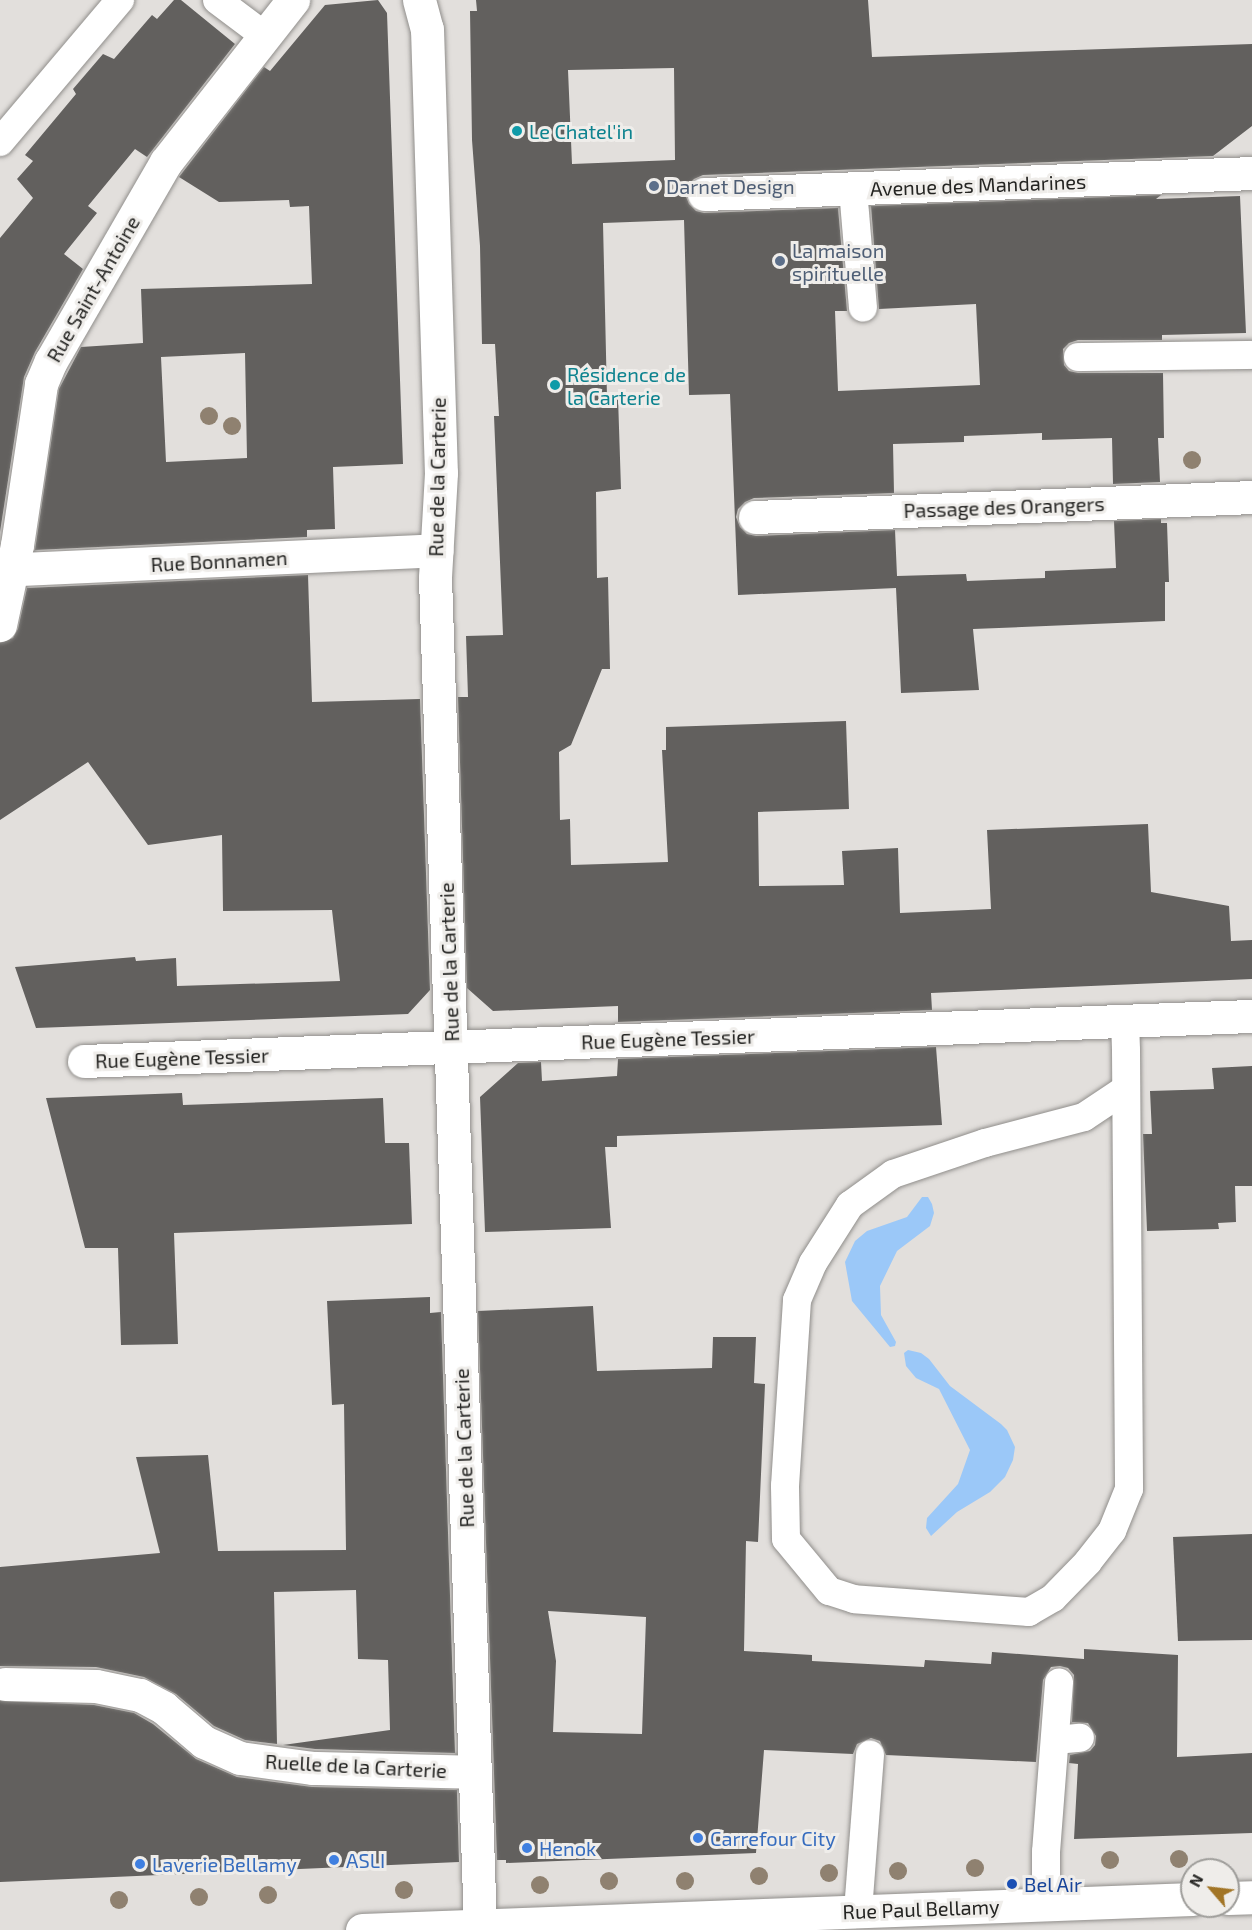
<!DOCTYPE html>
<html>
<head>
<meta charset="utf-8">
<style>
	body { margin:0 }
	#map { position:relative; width:1252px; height:1930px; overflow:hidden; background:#e2dfdc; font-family:"Exo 2",sans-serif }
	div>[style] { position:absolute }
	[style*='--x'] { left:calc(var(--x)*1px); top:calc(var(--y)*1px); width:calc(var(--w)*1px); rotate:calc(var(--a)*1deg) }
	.water>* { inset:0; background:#9bc8f8 }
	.building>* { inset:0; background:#62605e }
	.roads { filter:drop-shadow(0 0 2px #908e8b) drop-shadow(0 0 2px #908e8b) }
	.lane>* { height:28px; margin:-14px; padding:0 14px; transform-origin:14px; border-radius:14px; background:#fff }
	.street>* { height:33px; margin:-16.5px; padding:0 16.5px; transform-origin:16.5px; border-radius:16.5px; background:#fff }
	.secondary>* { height:33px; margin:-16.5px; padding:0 16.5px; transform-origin:16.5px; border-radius:16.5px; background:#fff }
	.trees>* { width:18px; height:18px; margin:-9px; border-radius:50%; background:#8f8170 }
	.dots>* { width:16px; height:16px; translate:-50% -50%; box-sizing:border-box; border:3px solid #efedea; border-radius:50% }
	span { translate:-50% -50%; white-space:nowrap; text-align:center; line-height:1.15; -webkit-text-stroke:6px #efedea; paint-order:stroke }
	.culture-label { font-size:20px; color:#0d838f }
	.left { translate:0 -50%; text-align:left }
	.street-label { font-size:20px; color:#242422 }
	.service-label { font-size:20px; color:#4e5e75 }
	.shop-label { font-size:20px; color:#366cbe }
	.transit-label { font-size:20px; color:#164399 }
	.north { position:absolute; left:1180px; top:1858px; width:60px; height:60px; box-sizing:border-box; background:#efedea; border:2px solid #9e9d9a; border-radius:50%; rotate:298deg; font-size:16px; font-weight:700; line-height:24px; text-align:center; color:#242422 }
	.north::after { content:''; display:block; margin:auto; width:21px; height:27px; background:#a27526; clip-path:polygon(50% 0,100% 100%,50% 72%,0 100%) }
</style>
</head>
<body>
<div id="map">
	<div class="water">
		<div style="clip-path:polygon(922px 1197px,928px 1197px,932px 1204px,934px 1213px,930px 1226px,897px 1251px,880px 1286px,881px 1315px,896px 1342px,895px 1346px,890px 1347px,852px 1301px,845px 1262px,855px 1241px,867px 1231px,907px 1217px)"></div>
		<div style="clip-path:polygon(908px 1350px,921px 1353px,929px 1359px,950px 1386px,1001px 1424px,1007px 1430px,1015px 1447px,1013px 1460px,1005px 1477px,990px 1492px,957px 1512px,931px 1536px,926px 1528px,927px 1518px,958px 1484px,970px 1450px,939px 1389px,916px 1378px,906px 1366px,904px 1353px)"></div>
	</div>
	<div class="building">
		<div style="clip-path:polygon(174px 0,181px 0,235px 44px,147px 157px,135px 149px,88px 206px,97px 213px,64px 254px,83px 269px,35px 352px,24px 377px,0 532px,0 238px,33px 198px,17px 179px,33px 161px,25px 155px,76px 94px,73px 89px,103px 54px,114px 59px,152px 15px,157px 19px)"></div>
		<div style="clip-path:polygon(evenodd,378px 0,387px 13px,403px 464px,333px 467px,335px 529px,307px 530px,307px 537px,35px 550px,59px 389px,81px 347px,143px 343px,141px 289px,312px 284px,309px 206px,290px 207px,289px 200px,219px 202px,179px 177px,264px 67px,270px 71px,325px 5px,378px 0,245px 353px,247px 458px,166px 462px,161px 357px,245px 353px)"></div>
		<div style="clip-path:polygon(evenodd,476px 0,868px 0,872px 57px,1252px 44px,1252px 126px,1213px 156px,703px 175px,694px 179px,688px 185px,685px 194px,689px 204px,696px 211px,704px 213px,838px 208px,847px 311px,835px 311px,838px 391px,980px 385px,976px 304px,879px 309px,871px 206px,1161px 195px,1156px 199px,1240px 196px,1246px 333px,1162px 335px,1162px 340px,1078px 340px,1069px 343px,1063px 349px,1064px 365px,1069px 371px,1078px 373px,1163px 373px,1164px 438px,1158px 438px,1160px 482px,1113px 484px,1112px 438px,1042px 440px,1042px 433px,964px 436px,964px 442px,893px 444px,894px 493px,754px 498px,745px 502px,738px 509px,736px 517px,740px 527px,747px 534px,756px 536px,895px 530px,897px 576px,966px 574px,967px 581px,1045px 578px,1045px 571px,1116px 568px,1114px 521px,1161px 519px,1161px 523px,1167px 523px,1169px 582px,1165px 582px,1165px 621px,973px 629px,979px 690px,901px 693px,896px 588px,738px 595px,730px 394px,689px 395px,684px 220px,603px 223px,607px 397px,618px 397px,621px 489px,596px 492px,597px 578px,608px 577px,610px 669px,602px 669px,571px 745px,559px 752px,560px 820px,570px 819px,571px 865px,668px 862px,662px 750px,666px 750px,666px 727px,846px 721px,849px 809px,758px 812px,759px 886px,844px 885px,842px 851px,898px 848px,900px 913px,991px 909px,987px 830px,1148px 824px,1151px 892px,1229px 906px,1231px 941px,1252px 940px,1252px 979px,931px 993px,932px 1010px,618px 1022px,618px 1006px,493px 1011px,467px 988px,458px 697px,468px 697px,466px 636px,503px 635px,494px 416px,499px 416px,495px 344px,482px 344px,480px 246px,472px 140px,470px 11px,477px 11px,476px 0,674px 68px,675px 160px,572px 164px,568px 70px,674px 68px)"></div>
		<div style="clip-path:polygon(308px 575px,312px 702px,420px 699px,430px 990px,408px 1014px,36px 1028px,15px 967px,135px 957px,136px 961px,176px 958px,177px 986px,340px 981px,332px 910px,223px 911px,222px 835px,148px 845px,88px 762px,0 820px,0 643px,13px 638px,18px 629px,27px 588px)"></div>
		<div style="clip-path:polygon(936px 1047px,942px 1125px,617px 1136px,617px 1147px,605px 1147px,611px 1228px,485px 1232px,480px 1097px,518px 1063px,541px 1062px,542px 1081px,617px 1076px,618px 1059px)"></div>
		<div style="clip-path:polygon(1252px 1066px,1252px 1186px,1235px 1186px,1236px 1222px,1218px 1223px,1219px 1229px,1147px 1231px,1143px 1134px,1152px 1134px,1150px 1091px,1214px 1089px,1212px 1068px)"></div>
		<div style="clip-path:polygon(182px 1093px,183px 1105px,383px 1098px,385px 1143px,409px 1143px,412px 1224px,174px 1233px,178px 1344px,121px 1345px,118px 1248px,85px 1248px,46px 1098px)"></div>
		<div style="clip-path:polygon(430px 1297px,430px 1313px,441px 1312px,455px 1753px,315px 1749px,283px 1745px,390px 1730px,388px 1660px,358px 1659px,356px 1590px,274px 1592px,277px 1744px,245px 1740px,214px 1726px,176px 1694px,144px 1677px,96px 1667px,0 1666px,0 1567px,160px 1553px,136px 1457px,208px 1455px,218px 1551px,346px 1550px,344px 1404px,332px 1405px,327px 1301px)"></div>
		<div style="clip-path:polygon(evenodd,593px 1306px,597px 1371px,712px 1368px,713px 1337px,756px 1337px,754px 1383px,765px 1384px,758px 1542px,746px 1541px,744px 1651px,812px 1655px,812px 1661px,924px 1667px,925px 1660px,991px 1664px,992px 1652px,1084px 1659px,1084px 1649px,1178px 1655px,1177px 1757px,1252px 1753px,1252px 1833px,1074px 1839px,1078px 1764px,1069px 1763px,1070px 1755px,1090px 1751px,1095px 1745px,1096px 1736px,1088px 1723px,1072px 1722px,1074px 1675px,1068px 1668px,1060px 1666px,1051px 1667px,1043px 1680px,1036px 1762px,886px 1755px,880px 1741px,871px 1738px,857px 1744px,853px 1754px,764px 1750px,756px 1853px,506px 1863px,506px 1860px,497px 1860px,478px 1311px,593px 1306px,548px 1611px,646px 1617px,642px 1734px,553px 1732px,556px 1661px,548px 1611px)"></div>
		<div style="clip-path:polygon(1252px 1534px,1252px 1640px,1178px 1641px,1173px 1537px)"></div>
		<div style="clip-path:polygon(0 1701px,94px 1705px,134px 1713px,153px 1724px,196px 1759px,237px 1777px,312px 1787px,457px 1790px,459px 1862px,0 1882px)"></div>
	</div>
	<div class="roads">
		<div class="lane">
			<div style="--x:217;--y:0;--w:60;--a:36.9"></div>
			<div style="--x:0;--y:142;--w:186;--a:-49.8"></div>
			<div style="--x:853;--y:189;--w:119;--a:85.2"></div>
			<div style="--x:1078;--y:357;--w:174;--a:-0.7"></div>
			<div style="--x:1125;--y:1021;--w:30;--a:88"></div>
			<div style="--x:1126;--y:1051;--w:438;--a:89.6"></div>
			<div style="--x:1129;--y:1489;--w:45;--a:112"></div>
			<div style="--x:1112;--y:1531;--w:39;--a:128"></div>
			<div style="--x:1088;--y:1562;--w:50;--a:134.2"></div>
			<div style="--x:1053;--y:1598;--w:28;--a:150"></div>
			<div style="--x:1029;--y:1612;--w:175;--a:-175.8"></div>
			<div style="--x:854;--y:1599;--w:26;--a:-162"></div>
			<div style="--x:829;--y:1591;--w:67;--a:-129.6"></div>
			<div style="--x:786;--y:1539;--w:53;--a:-91.1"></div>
			<div style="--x:785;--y:1486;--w:186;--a:-86.3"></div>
			<div style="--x:797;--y:1300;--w:40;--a:-66.6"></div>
			<div style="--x:813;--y:1263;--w:69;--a:-57.5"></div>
			<div style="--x:850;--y:1205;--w:53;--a:-35.8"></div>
			<div style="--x:893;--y:1174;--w:97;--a:-18.6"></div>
			<div style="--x:985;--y:1143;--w:102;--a:-14.7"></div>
			<div style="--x:1084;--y:1117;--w:50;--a:-33.7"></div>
			<div style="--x:1055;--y:1740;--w:25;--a:-5"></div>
			<div style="--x:1046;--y:1905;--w:53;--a:-90"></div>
			<div style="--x:1046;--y:1852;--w:170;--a:-85.6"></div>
			<div style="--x:858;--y:1911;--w:157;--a:-85.6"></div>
		</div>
		<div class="street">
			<div style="--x:419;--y:0;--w:30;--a:75"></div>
			<div style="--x:427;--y:29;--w:444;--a:88.2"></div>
			<div style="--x:441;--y:473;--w:105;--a:93.3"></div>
			<div style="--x:435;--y:578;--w:1349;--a:88.09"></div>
			<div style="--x:704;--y:194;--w:548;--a:-2.19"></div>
			<div style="--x:755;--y:517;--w:497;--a:-2.3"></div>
			<div style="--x:0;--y:570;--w:437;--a:-2.6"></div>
			<div style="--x:0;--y:625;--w:82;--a:-78"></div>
			<div style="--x:17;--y:545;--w:163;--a:-81.5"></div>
			<div style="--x:41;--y:384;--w:25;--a:-67"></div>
			<div style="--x:51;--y:361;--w:230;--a:-60"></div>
			<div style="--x:166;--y:162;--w:206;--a:-51.9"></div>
			<div style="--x:84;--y:1061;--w:1169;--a:-2.21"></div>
			<div style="--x:5;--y:1684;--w:91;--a:1.3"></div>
			<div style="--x:96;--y:1686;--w:45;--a:11.6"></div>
			<div style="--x:140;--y:1695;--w:27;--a:28"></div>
			<div style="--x:164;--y:1708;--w:52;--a:40.4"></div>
			<div style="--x:204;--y:1742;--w:39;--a:24"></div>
			<div style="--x:240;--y:1758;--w:74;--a:7.8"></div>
			<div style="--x:313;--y:1768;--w:162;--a:1.4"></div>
		</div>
		<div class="secondary">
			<div style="--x:1228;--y:1898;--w:24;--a:-2"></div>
			<div style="--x:362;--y:1930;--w:831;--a:-2.14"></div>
		</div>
	</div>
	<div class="trees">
		<div style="left:209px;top:416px"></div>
		<div style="left:232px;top:426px"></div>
		<div style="left:1192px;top:460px"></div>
		<div style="left:1179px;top:1859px"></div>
		<div style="left:1110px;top:1860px"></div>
		<div style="left:975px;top:1868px"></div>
		<div style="left:898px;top:1871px"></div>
		<div style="left:829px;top:1873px"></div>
		<div style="left:759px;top:1876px"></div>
		<div style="left:609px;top:1881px"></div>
		<div style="left:685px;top:1881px"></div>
		<div style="left:540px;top:1885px"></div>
		<div style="left:404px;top:1890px"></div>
		<div style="left:268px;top:1895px"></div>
		<div style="left:199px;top:1897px"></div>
		<div style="left:119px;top:1900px"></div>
	</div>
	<div class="dots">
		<div style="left:517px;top:131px;background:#0f9aa8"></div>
		<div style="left:654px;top:186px;background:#5c6f8a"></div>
		<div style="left:780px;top:261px;background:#5c6f8a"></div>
		<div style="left:555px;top:385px;background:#0f9aa8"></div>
		<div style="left:698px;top:1838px;background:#3f7fe0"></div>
		<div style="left:527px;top:1848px;background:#3f7fe0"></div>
		<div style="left:334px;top:1860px;background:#3f7fe0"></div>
		<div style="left:140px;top:1864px;background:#3f7fe0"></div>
		<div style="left:1012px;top:1884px;background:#1a4fb4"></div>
	</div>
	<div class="culture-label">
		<span class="left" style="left:529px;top:131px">Le Chatel'in</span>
		<span class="left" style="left:567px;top:386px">Résidence de<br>la Carterie</span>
	</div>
	<div class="street-label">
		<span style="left:978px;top:185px;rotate:-2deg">Avenue des Mandarines</span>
		<span style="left:93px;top:289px;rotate:-60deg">Rue Saint-Antoine</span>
		<span style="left:437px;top:477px;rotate:-89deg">Rue de la Carterie</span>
		<span style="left:1004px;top:507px;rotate:-2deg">Passage des Orangers</span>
		<span style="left:219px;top:561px;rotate:-3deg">Rue Bonnamen</span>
		<span style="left:449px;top:962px;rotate:-92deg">Rue de la Carterie</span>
		<span style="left:668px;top:1039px;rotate:-2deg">Rue Eugène Tessier</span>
		<span style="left:182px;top:1058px;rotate:-2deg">Rue Eugène Tessier</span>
		<span style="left:464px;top:1448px;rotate:-92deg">Rue de la Carterie</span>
		<span style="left:356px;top:1766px;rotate:3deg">Ruelle de la Carterie</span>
		<span style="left:921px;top:1909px;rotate:-2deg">Rue Paul Bellamy</span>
	</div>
	<div class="service-label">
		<span class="left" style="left:666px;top:186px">Darnet Design</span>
		<span class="left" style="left:792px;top:262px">La maison<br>spirituelle</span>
	</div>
	<div class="shop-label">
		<span class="left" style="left:710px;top:1838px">Carrefour City</span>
		<span class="left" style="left:539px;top:1848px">Henok</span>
		<span class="left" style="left:346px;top:1860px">ASLI</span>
		<span class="left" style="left:152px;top:1864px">Laverie Bellamy</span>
	</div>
	<div class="transit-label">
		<span class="left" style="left:1024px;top:1884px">Bel Air</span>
	</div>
	<div class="north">N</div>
</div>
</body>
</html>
